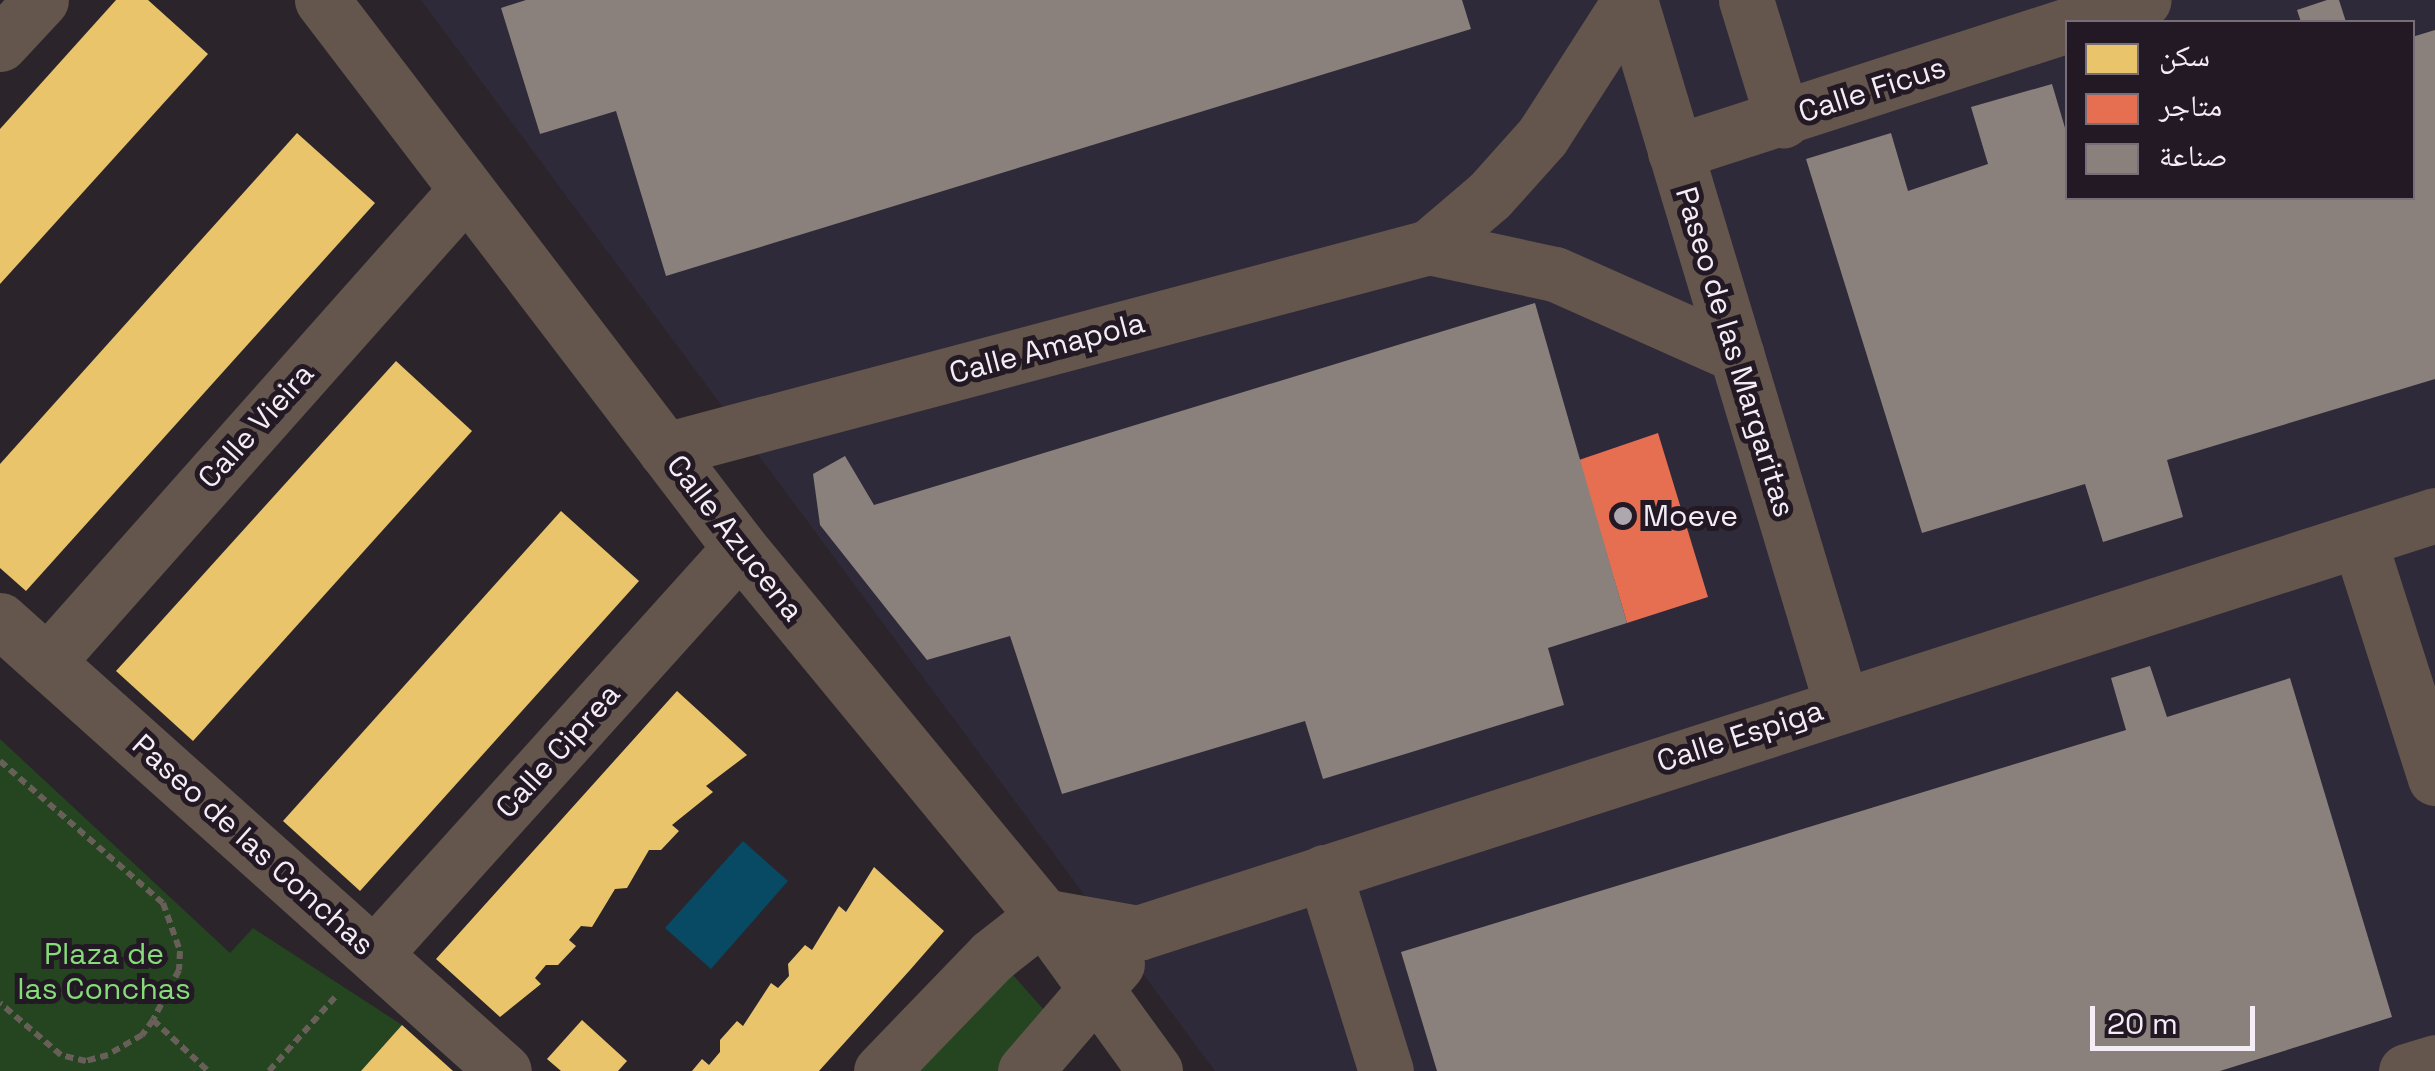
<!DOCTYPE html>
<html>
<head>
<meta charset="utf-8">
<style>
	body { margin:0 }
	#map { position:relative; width:2435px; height:1071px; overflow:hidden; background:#2b252b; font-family:"Space Grotesk","Noto Naskh Arabic",sans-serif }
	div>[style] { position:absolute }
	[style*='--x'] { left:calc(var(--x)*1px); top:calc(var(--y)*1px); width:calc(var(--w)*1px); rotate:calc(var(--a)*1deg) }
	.industrial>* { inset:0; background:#2e2a39 }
	.green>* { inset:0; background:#244520 }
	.water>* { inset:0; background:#084963 }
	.homes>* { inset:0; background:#e9c46a }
	.shops>* { inset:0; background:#e76f51 }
	.industry>* { inset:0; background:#8a817c }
	.path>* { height:6px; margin-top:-3px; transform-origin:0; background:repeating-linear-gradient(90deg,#695f59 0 8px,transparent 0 13px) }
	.minor>* { height:55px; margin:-27.5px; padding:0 27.5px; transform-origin:27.5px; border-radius:27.5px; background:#64564c }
	.dots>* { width:28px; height:28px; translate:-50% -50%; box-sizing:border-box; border:5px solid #231924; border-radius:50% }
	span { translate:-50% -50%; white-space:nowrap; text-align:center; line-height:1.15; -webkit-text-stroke:10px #231924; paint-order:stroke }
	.street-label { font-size:30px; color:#f4edf5 }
	.poi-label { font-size:30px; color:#f4edf5 }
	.left { translate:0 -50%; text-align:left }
	.park-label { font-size:30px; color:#85dc78 }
	.legend { position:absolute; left:2065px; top:20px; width:350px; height:180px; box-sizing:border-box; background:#231924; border:2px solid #776e78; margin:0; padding:12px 18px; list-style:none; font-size:30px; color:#f4edf5 }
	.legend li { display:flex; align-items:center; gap:20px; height:50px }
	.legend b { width:50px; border:2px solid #776e78 }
	.scale { position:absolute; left:2090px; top:1006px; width:165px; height:45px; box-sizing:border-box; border:5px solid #f4edf5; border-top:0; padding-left:12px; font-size:30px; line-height:35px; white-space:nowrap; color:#f4edf5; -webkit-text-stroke:8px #231924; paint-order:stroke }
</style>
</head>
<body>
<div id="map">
	<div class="industrial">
		<div style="clip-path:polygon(evenodd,421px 0,2435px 0,2435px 1071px,1215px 1071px,421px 0,2068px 22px,2412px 22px,2412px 198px,2068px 198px,2068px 22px)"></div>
	</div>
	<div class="green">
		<div style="clip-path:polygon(0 739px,230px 953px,253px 928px,402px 1025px,361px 1071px,0 1071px)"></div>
		<div style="clip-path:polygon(1005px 966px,1052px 1019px,1005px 1071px,912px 1071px)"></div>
	</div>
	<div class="water">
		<div style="clip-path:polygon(743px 841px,788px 881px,711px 969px,665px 928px)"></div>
	</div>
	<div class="homes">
		<div style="clip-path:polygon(116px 0,148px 0,208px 54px,0 284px,0 129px)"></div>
		<div style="clip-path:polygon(297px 133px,375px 203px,26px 591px,0 568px,0 464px)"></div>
		<div style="clip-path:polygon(396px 361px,472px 431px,193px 741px,116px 671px)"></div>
		<div style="clip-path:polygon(561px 511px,639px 581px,360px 891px,283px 821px)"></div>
		<div style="clip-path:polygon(677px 691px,747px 755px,706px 786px,713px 792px,672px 825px,679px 831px,661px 850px,649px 850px,627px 888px,615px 889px,592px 927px,581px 926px,569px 940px,576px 946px,558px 965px,546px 965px,535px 978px,541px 984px,500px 1017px,436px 959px)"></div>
		<div style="clip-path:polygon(874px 867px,944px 931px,910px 970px,819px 1071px,692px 1071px,702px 1059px,709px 1065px,720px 1052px,720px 1040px,737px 1021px,743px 1026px,771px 983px,778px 988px,789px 976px,788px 964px,805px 945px,812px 950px,839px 906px,846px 912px)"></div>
		<div style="clip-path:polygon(582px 1020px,627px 1061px,618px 1071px,561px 1071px,547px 1059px)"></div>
		<div style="clip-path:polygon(402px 1025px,453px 1071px,361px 1071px)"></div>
	</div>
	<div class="shops">
		<div style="clip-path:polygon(1658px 433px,1708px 597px,1627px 623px,1579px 460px)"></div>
	</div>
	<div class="industry">
		<div style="clip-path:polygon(526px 0,1462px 0,1471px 29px,666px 276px,616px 111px,540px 134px,501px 8px)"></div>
		<div style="clip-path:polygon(2327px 0,2339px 0,2346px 22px,2301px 22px,2297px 10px)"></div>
		<div style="clip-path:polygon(2435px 30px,2435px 379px,2167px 460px,2183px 517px,2103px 542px,2085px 484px,1922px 533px,1806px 159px,1891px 133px,1908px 191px,1988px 164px,1971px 107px,2052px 84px,2068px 138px,2068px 198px,2412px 198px,2412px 37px)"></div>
		<div style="clip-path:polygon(1535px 303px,1627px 623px,1548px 648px,1564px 705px,1402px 755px,1323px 779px,1305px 721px,1062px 794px,1010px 636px,927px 660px,820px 525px,813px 474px,845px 456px,874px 505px)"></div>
		<div style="clip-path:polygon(2150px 666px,2167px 717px,2290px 678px,2392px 1017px,2220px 1071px,1437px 1071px,1401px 952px,2126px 730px,2111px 678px)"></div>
	</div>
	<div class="path">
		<div style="--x:0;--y:761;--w:216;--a:41.1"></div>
		<div style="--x:163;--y:903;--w:51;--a:70.5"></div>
		<div style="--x:180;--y:951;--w:19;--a:93"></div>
		<div style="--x:179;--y:970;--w:56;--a:117.5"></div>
		<div style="--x:153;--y:1020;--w:19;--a:126"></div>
		<div style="--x:142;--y:1035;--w:39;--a:150"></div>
		<div style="--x:108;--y:1055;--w:23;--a:165"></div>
		<div style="--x:86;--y:1061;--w:26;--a:-167"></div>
		<div style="--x:61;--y:1055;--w:80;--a:-139.6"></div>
		<div style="--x:153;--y:1020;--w:75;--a:42.8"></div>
		<div style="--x:269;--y:1071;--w:102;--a:-48.2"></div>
	</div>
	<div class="minor">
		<div style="--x:322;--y:0;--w:689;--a:52.66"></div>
		<div style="--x:740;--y:548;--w:477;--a:50.5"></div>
		<div style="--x:1043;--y:916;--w:191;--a:54.1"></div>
		<div style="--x:1630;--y:0;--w:734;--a:73.29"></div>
		<div style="--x:1746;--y:0;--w:126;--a:72.9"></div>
		<div style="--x:2076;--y:22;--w:71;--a:-17.9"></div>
		<div style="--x:0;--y:44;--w:60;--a:-47"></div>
		<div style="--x:1675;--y:152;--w:413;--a:-17.9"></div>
		<div style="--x:1429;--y:247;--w:79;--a:-40.4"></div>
		<div style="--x:1489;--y:196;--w:79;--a:-48.1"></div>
		<div style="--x:1542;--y:137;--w:163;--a:-57.3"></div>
		<div style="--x:665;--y:450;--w:791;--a:-14.88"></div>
		<div style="--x:1429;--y:247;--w:129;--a:12.1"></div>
		<div style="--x:1555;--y:274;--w:199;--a:24"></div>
		<div style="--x:2359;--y:540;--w:250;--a:72.3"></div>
		<div style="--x:0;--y:620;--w:676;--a:41.82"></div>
		<div style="--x:47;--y:662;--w:631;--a:-48.4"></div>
		<div style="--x:1324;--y:872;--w:208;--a:72.7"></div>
		<div style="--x:375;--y:953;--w:545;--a:-47.97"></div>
		<div style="--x:881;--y:1071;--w:160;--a:-46"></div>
		<div style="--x:992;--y:956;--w:65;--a:-38.1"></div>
		<div style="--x:1043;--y:916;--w:97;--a:10.1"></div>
		<div style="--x:1138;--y:933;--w:1363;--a:-17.86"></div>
		<div style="--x:1025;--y:1071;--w:141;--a:-49.3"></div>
		<div style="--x:2406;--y:1071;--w:30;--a:-17"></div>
	</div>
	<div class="dots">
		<div style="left:1623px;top:516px;background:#aea7ae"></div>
	</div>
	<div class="street-label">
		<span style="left:1872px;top:90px;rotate:-18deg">Calle Ficus</span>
		<span style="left:1047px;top:348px;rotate:-15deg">Calle Amapola</span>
		<span style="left:1735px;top:352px;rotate:73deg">Paseo de las Margaritas</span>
		<span style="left:256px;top:426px;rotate:-48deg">Calle Vieira</span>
		<span style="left:735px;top:538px;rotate:52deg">Calle Azucena</span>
		<span style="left:1740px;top:736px;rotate:-18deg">Calle Espiga</span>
		<span style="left:558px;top:751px;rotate:-48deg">Calle Ciprea</span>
		<span style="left:253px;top:845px;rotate:42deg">Paseo de las Conchas</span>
	</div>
	<div class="poi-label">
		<span class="left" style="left:1643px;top:516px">Moeve</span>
	</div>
	<div class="park-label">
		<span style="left:104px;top:971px">Plaza de<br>las Conchas</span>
	</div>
	<ul class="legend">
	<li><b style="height:28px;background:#e9c46a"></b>سكن</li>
	<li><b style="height:28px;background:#e76f51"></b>متاجر</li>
	<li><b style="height:28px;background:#8a817c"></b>صناعة</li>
	</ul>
	<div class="scale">20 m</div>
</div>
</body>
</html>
